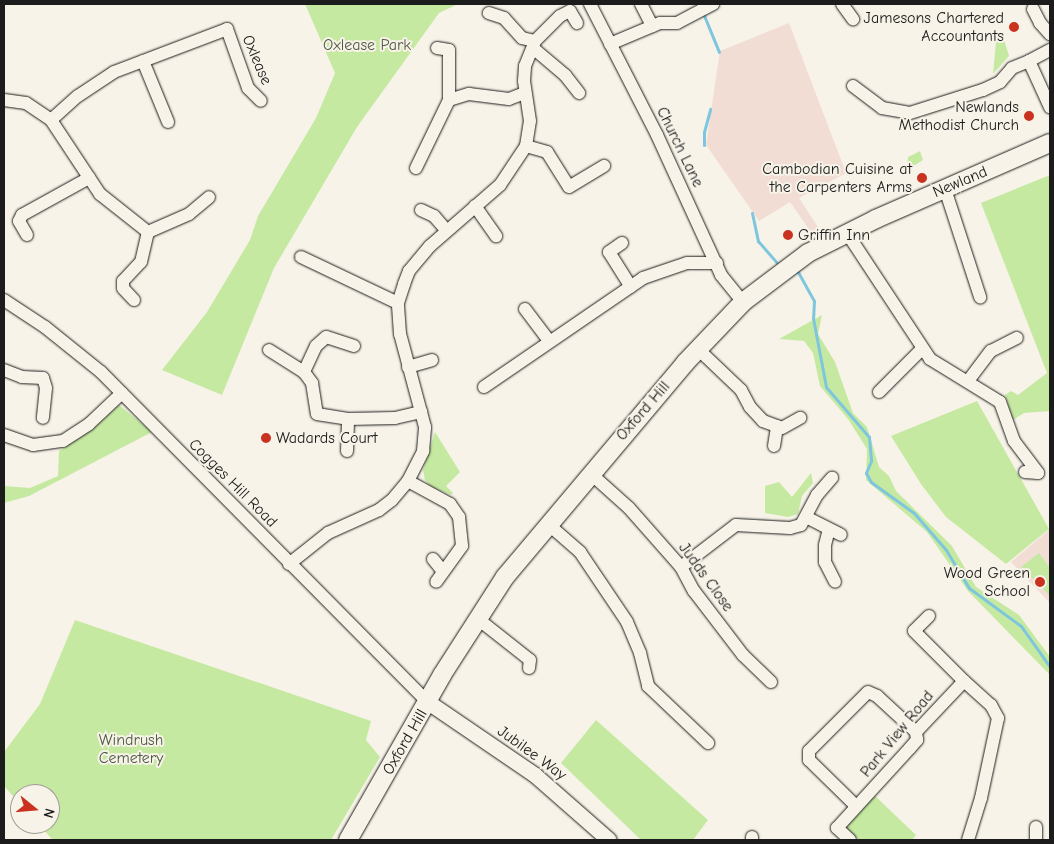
<!DOCTYPE html>
<html>
<head>
<meta charset="utf-8">
<style>
	body { margin:0 }
	#map { position:relative; width:1054px; height:844px; overflow:hidden; background:#f7f3e8; font-family:"Comic Neue",sans-serif }
	div>[style] { position:absolute }
	[style*='--x'] { left:calc(var(--x)*1px); top:calc(var(--y)*1px); width:calc(var(--w)*1px); rotate:calc(var(--a)*1deg) }
	.built>* { inset:0; background:#f2ddd5 }
	.green>* { inset:0; background:#c6e9a2 }
	.stream>* { height:3px; margin:-1.5px; padding:0 1.5px; transform-origin:1.5px; border-radius:1.5px; background:#7dc6de }
	.roads { filter:drop-shadow(0 0 1px #1c1c1c) drop-shadow(0 0 1px #1c1c1c) }
	.minor>* { height:12px; margin:-6px; padding:0 6px; transform-origin:6px; border-radius:6px; background:#f7f3e8 }
	.tertiary>* { height:15px; margin:-7.5px; padding:0 7.5px; transform-origin:7.5px; border-radius:7.5px; background:#f7f3e8 }
	.secondary>* { height:18px; margin:-9px; padding:0 9px; transform-origin:9px; border-radius:9px; background:#f7f3e8 }
	.dots>* { width:14px; height:14px; translate:-50% -50%; box-sizing:border-box; border:2px solid #f7f3e8; border-radius:50% }
	span { translate:-50% -50%; white-space:nowrap; text-align:center; line-height:1.15; -webkit-text-stroke:4px #f7f3e8; paint-order:stroke }
	.poi-label { font-size:16px; color:#1c1c1c }
	.right { translate:-100% -50%; text-align:right }
	.left { translate:0 -50%; text-align:left }
	.park-label { font-size:16px; color:#4f5a44 }
	.street-label { font-size:16px; color:#1c1c1c }
	.frame { position:absolute; inset:0; border:5px solid #1c1c1c; pointer-events:none }
	.north { position:absolute; left:10px; top:784px; width:50px; height:50px; box-sizing:border-box; background:#f7f3e8; border:1px solid #9f9d96; border-radius:50%; rotate:107deg; font-size:14px; font-weight:700; line-height:20px; text-align:center; color:#1c1c1c }
	.north::after { content:''; display:block; margin:auto; width:18px; height:22px; background:#c8321e; clip-path:polygon(50% 0,100% 100%,50% 72%,0 100%) }
</style>
</head>
<body>
<div id="map">
	<div class="built">
		<div style="clip-path:polygon(789px 23px,846px 173px,799px 198px,818px 227px,811px 232px,790px 202px,759px 221px,706px 145px,720px 51px)"></div>
		<div style="clip-path:polygon(1050px 529px,1050px 603px,1011px 562px)"></div>
	</div>
	<div class="green">
		<div style="clip-path:polygon(305px 4px,458px 4px,439px 13px,357px 127px,274px 268px,222px 395px,162px 370px,207px 312px,250px 240px,258px 216px,316px 118px,335px 73px)"></div>
		<div style="clip-path:polygon(1002px 33px,1009px 56px,993px 74px,996px 42px)"></div>
		<div style="clip-path:polygon(920px 151px,923px 160px,907px 170px,908px 157px)"></div>
		<div style="clip-path:polygon(1050px 175px,1050px 411px,1024px 413px,1013px 420px,1005px 395px,1011px 391px,1018px 395px,1047px 373px,981px 203px)"></div>
		<div style="clip-path:polygon(822px 315px,818px 334px,835px 362px,853px 413px,867px 427px,879px 467px,889px 476px,896px 491px,952px 546px,976px 587px,1019px 615px,1050px 657px,1050px 675px,968px 591px,927px 532px,866px 480px,867px 449px,848px 419px,820px 386px,813px 353px,804px 341px,779px 339px)"></div>
		<div style="clip-path:polygon(977px 401px,1049px 529px,1006px 564px,946px 517px,921px 484px,891px 436px)"></div>
		<div style="clip-path:polygon(119px 405px,152px 432px,29px 496px,4px 503px,4px 486px,30px 488px,58px 476px,59px 451px,93px 429px)"></div>
		<div style="clip-path:polygon(435px 432px,460px 472px,446px 486px,453px 493px,451px 495px,430px 486px,425px 480px,423px 470px)"></div>
		<div style="clip-path:polygon(811px 473px,813px 483px,802px 496px,798px 514px,788px 517px,765px 513px,765px 486px,779px 482px,792px 497px)"></div>
		<div style="clip-path:polygon(1039px 553px,1050px 568px,1050px 596px,1021px 567px)"></div>
		<div style="clip-path:polygon(75px 620px,371px 721px,366px 740px,380px 757px,331px 840px,53px 840px,38px 824px,50px 824px,50px 794px,20px 794px,20px 804px,4px 786px,4px 752px,40px 704px)"></div>
		<div style="clip-path:polygon(596px 720px,708px 820px,693px 840px,641px 840px,561px 763px)"></div>
		<div style="clip-path:polygon(874px 795px,916px 835px,912px 840px,859px 840px,846px 828px)"></div>
	</div>
	<div class="stream">
		<div style="--x:703;--y:13;--w:42;--a:67.7"></div>
		<div style="--x:704;--y:145;--w:13;--a:-90"></div>
		<div style="--x:704;--y:132;--w:24;--a:-75"></div>
		<div style="--x:752;--y:213;--w:29;--a:78"></div>
		<div style="--x:758;--y:241;--w:28;--a:49"></div>
		<div style="--x:798;--y:272;--w:33;--a:61"></div>
		<div style="--x:814;--y:301;--w:17;--a:93"></div>
		<div style="--x:813;--y:318;--w:70;--a:79.3"></div>
		<div style="--x:826;--y:387;--w:66;--a:49.3"></div>
		<div style="--x:869;--y:437;--w:24;--a:85"></div>
		<div style="--x:871;--y:461;--w:13;--a:113"></div>
		<div style="--x:866;--y:473;--w:10;--a:61"></div>
		<div style="--x:871;--y:482;--w:53;--a:35.8"></div>
		<div style="--x:914;--y:513;--w:49;--a:49.1"></div>
		<div style="--x:946;--y:550;--w:44;--a:58.8"></div>
		<div style="--x:969;--y:588;--w:64;--a:36.2"></div>
		<div style="--x:1021;--y:626;--w:50;--a:54.7"></div>
	</div>
	<div class="roads">
		<div class="minor">
			<div style="--x:590;--y:4;--w:147;--a:62.9"></div>
			<div style="--x:657;--y:135;--w:154;--a:65.4"></div>
			<div style="--x:721;--y:275;--w:35;--a:51"></div>
			<div style="--x:641;--y:4;--w:25;--a:63"></div>
			<div style="--x:842;--y:4;--w:19;--a:54"></div>
			<div style="--x:1033;--y:9;--w:16;--a:63"></div>
			<div style="--x:1040;--y:23;--w:15;--a:48"></div>
			<div style="--x:535;--y:41;--w:35;--a:-45"></div>
			<div style="--x:560;--y:16;--w:11;--a:-27"></div>
			<div style="--x:570;--y:11;--w:14;--a:60"></div>
			<div style="--x:610;--y:44;--w:54;--a:-22.8"></div>
			<div style="--x:660;--y:23;--w:17;--a:0"></div>
			<div style="--x:677;--y:23;--w:41;--a:-27.8"></div>
			<div style="--x:437;--y:48;--w:12;--a:9"></div>
			<div style="--x:449;--y:50;--w:50;--a:90"></div>
			<div style="--x:533;--y:48;--w:42;--a:40.2"></div>
			<div style="--x:565;--y:75;--w:23;--a:52"></div>
			<div style="--x:143;--y:61;--w:66;--a:67.7"></div>
			<div style="--x:1029;--y:61;--w:24;--a:-28"></div>
			<div style="--x:853;--y:86;--w:36;--a:37"></div>
			<div style="--x:882;--y:108;--w:28;--a:10"></div>
			<div style="--x:910;--y:113;--w:77;--a:-17.5"></div>
			<div style="--x:983;--y:90;--w:19;--a:-25"></div>
			<div style="--x:1000;--y:82;--w:18;--a:-49"></div>
			<div style="--x:1012;--y:68;--w:18;--a:-22"></div>
			<div style="--x:1029;--y:61;--w:51;--a:65.5"></div>
			<div style="--x:4;--y:100;--w:22;--a:8"></div>
			<div style="--x:26;--y:103;--w:30;--a:34"></div>
			<div style="--x:51;--y:120;--w:89;--a:56.5"></div>
			<div style="--x:100;--y:194;--w:61;--a:38.4"></div>
			<div style="--x:148;--y:232;--w:45;--a:-23.7"></div>
			<div style="--x:189;--y:214;--w:26;--a:-40"></div>
			<div style="--x:51;--y:120;--w:36;--a:-42"></div>
			<div style="--x:78;--y:96;--w:43;--a:-33.7"></div>
			<div style="--x:114;--y:72;--w:121;--a:-20.8"></div>
			<div style="--x:227;--y:29;--w:63;--a:70.4"></div>
			<div style="--x:248;--y:88;--w:18;--a:45"></div>
			<div style="--x:526;--y:146;--w:22;--a:16"></div>
			<div style="--x:547;--y:152;--w:41;--a:57.8"></div>
			<div style="--x:569;--y:187;--w:41;--a:-31"></div>
			<div style="--x:416;--y:168;--w:76;--a:-64.1"></div>
			<div style="--x:449;--y:100;--w:21;--a:-17"></div>
			<div style="--x:469;--y:94;--w:40;--a:7.1"></div>
			<div style="--x:509;--y:99;--w:17;--a:-21"></div>
			<div style="--x:945;--y:189;--w:114;--a:72"></div>
			<div style="--x:475;--y:206;--w:37;--a:55"></div>
			<div style="--x:421;--y:210;--w:14;--a:25"></div>
			<div style="--x:434;--y:216;--w:18;--a:49"></div>
			<div style="--x:847;--y:233;--w:151;--a:56.6"></div>
			<div style="--x:930;--y:359;--w:82;--a:31.6"></div>
			<div style="--x:1000;--y:402;--w:41;--a:70.3"></div>
			<div style="--x:1014;--y:441;--w:40;--a:53"></div>
			<div style="--x:1038;--y:473;--w:13;--a:-176"></div>
			<div style="--x:27;--y:235;--w:16;--a:-120"></div>
			<div style="--x:19;--y:221;--w:7;--a:-63"></div>
			<div style="--x:22;--y:215;--w:77;--a:-28.9"></div>
			<div style="--x:622;--y:243;--w:16;--a:145"></div>
			<div style="--x:609;--y:252;--w:41;--a:57.8"></div>
			<div style="--x:301;--y:257;--w:107;--a:25.4"></div>
			<div style="--x:4;--y:300;--w:49;--a:33.4"></div>
			<div style="--x:45;--y:327;--w:72;--a:38.8"></div>
			<div style="--x:101;--y:372;--w:465;--a:45.3"></div>
			<div style="--x:134;--y:300;--w:16;--a:-133"></div>
			<div style="--x:123;--y:288;--w:7;--a:-90"></div>
			<div style="--x:123;--y:281;--w:26;--a:-47"></div>
			<div style="--x:141;--y:262;--w:31;--a:-77"></div>
			<div style="--x:525;--y:309;--w:40;--a:53"></div>
			<div style="--x:354;--y:346;--w:29;--a:-162"></div>
			<div style="--x:326;--y:337;--w:13;--a:138"></div>
			<div style="--x:316;--y:346;--w:29;--a:115"></div>
			<div style="--x:304;--y:372;--w:14;--a:54"></div>
			<div style="--x:312;--y:383;--w:31;--a:81"></div>
			<div style="--x:317;--y:414;--w:31;--a:9"></div>
			<div style="--x:348;--y:419;--w:47;--a:-1.2"></div>
			<div style="--x:395;--y:418;--w:27;--a:-13"></div>
			<div style="--x:269;--y:350;--w:41;--a:32.2"></div>
			<div style="--x:699;--y:350;--w:58;--a:43.6"></div>
			<div style="--x:741;--y:390;--w:19;--a:62"></div>
			<div style="--x:750;--y:407;--w:19;--a:47"></div>
			<div style="--x:763;--y:421;--w:20;--a:20"></div>
			<div style="--x:782;--y:428;--w:21;--a:-29"></div>
			<div style="--x:408;--y:367;--w:25;--a:-16"></div>
			<div style="--x:4;--y:370;--w:19;--a:21"></div>
			<div style="--x:22;--y:377;--w:21;--a:3"></div>
			<div style="--x:43;--y:378;--w:10;--a:73"></div>
			<div style="--x:46;--y:388;--w:30;--a:96"></div>
			<div style="--x:968;--y:381;--w:38;--a:-53"></div>
			<div style="--x:991;--y:351;--w:29;--a:-27"></div>
			<div style="--x:484;--y:387;--w:193;--a:-34.4"></div>
			<div style="--x:643;--y:278;--w:46;--a:-18.8"></div>
			<div style="--x:687;--y:263;--w:30;--a:0"></div>
			<div style="--x:879;--y:392;--w:61;--a:-45"></div>
			<div style="--x:4;--y:435;--w:31;--a:19"></div>
			<div style="--x:33;--y:445;--w:30;--a:-8"></div>
			<div style="--x:63;--y:441;--w:31;--a:-33"></div>
			<div style="--x:89;--y:424;--w:45;--a:-43.2"></div>
			<div style="--x:774;--y:446;--w:20;--a:-81"></div>
			<div style="--x:347;--y:451;--w:32;--a:-88"></div>
			<div style="--x:590;--y:473;--w:52;--a:41.9"></div>
			<div style="--x:629;--y:508;--w:79;--a:48.6"></div>
			<div style="--x:681;--y:567;--w:27;--a:62"></div>
			<div style="--x:694;--y:591;--w:81;--a:52.6"></div>
			<div style="--x:743;--y:655;--w:39;--a:44"></div>
			<div style="--x:408;--y:481;--w:48;--a:28.7"></div>
			<div style="--x:450;--y:504;--w:16;--a:55"></div>
			<div style="--x:459;--y:517;--w:29;--a:84"></div>
			<div style="--x:462;--y:546;--w:44;--a:125.8"></div>
			<div style="--x:806;--y:517;--w:39;--a:27"></div>
			<div style="--x:548;--y:524;--w:43;--a:41.2"></div>
			<div style="--x:580;--y:552;--w:84;--a:56.1"></div>
			<div style="--x:627;--y:622;--w:34;--a:67"></div>
			<div style="--x:640;--y:653;--w:34;--a:76"></div>
			<div style="--x:648;--y:686;--w:83;--a:43.5"></div>
			<div style="--x:829;--y:529;--w:16;--a:104"></div>
			<div style="--x:825;--y:545;--w:17;--a:90"></div>
			<div style="--x:825;--y:562;--w:22;--a:63"></div>
			<div style="--x:433;--y:559;--w:14;--a:51"></div>
			<div style="--x:289;--y:564;--w:50;--a:-38.5"></div>
			<div style="--x:328;--y:533;--w:56;--a:-24.3"></div>
			<div style="--x:379;--y:510;--w:16;--a:-38"></div>
			<div style="--x:392;--y:500;--w:25;--a:-50"></div>
			<div style="--x:408;--y:481;--w:34;--a:-63"></div>
			<div style="--x:423;--y:451;--w:24;--a:-85"></div>
			<div style="--x:425;--y:427;--w:96;--a:-105"></div>
			<div style="--x:400;--y:334;--w:31;--a:-94"></div>
			<div style="--x:398;--y:303;--w:20;--a:-72"></div>
			<div style="--x:404;--y:284;--w:14;--a:-69"></div>
			<div style="--x:409;--y:271;--w:33;--a:-50"></div>
			<div style="--x:430;--y:246;--w:93;--a:-41.1"></div>
			<div style="--x:500;--y:185;--w:47;--a:-56.3"></div>
			<div style="--x:526;--y:146;--w:25;--a:-81"></div>
			<div style="--x:530;--y:121;--w:40;--a:-98.5"></div>
			<div style="--x:524;--y:81;--w:15;--a:-86"></div>
			<div style="--x:525;--y:66;--w:27;--a:-68"></div>
			<div style="--x:535;--y:41;--w:13;--a:-167"></div>
			<div style="--x:522;--y:38;--w:27;--a:-132"></div>
			<div style="--x:504;--y:18;--w:16;--a:-162"></div>
			<div style="--x:681;--y:567;--w:69;--a:-37.4"></div>
			<div style="--x:736;--y:525;--w:54;--a:3.2"></div>
			<div style="--x:790;--y:528;--w:11;--a:-15"></div>
			<div style="--x:801;--y:525;--w:34;--a:-62"></div>
			<div style="--x:817;--y:495;--w:23;--a:-49"></div>
			<div style="--x:929;--y:616;--w:21;--a:135"></div>
			<div style="--x:914;--y:631;--w:71;--a:45"></div>
			<div style="--x:478;--y:619;--w:66;--a:38.3"></div>
			<div style="--x:530;--y:660;--w:8;--a:97"></div>
			<div style="--x:856;--y:806;--w:66;--a:-135.6"></div>
			<div style="--x:809;--y:760;--w:9;--a:-90"></div>
			<div style="--x:809;--y:751;--w:83;--a:-45"></div>
			<div style="--x:868;--y:692;--w:10;--a:24"></div>
			<div style="--x:877;--y:696;--w:53;--a:42.7"></div>
			<div style="--x:1036;--y:827;--w:13;--a:90"></div>
			<div style="--x:752;--y:840;--w:3;--a:-90"></div>
			<div style="--x:850;--y:840;--w:18;--a:-137"></div>
			<div style="--x:837;--y:828;--w:108;--a:-47.6"></div>
			<div style="--x:910;--y:748;--w:11;--a:-49"></div>
			<div style="--x:917;--y:740;--w:8;--a:-97"></div>
			<div style="--x:916;--y:732;--w:70;--a:-46.7"></div>
			<div style="--x:964;--y:681;--w:36;--a:42"></div>
			<div style="--x:991;--y:705;--w:15;--a:62"></div>
			<div style="--x:998;--y:718;--w:82;--a:102"></div>
			<div style="--x:981;--y:798;--w:44;--a:107.2"></div>
		</div>
		<div class="tertiary">
			<div style="--x:428;--y:702;--w:130;--a:34.3"></div>
			<div style="--x:535;--y:775;--w:98;--a:41.3"></div>
		</div>
		<div class="secondary">
			<div style="--x:348;--y:840;--w:190;--a:-60.3"></div>
			<div style="--x:442;--y:675;--w:117;--a:-57.3"></div>
			<div style="--x:505;--y:577;--w:280;--a:-49.9"></div>
			<div style="--x:685;--y:363;--w:84;--a:-46.4"></div>
			<div style="--x:743;--y:302;--w:81;--a:-37"></div>
			<div style="--x:808;--y:253;--w:76;--a:-26.6"></div>
			<div style="--x:876;--y:219;--w:190;--a:-23.6"></div>
		</div>
	</div>
	<div class="dots">
		<div style="left:1014px;top:27px;background:#c8321e"></div>
		<div style="left:1029px;top:116px;background:#c8321e"></div>
		<div style="left:922px;top:178px;background:#c8321e"></div>
		<div style="left:788px;top:235px;background:#c8321e"></div>
		<div style="left:266px;top:438px;background:#c8321e"></div>
		<div style="left:1040px;top:582px;background:#c8321e"></div>
	</div>
	<div class="poi-label">
		<span class="right" style="left:1004px;top:27px">Jamesons Chartered<br>Accountants</span>
		<span class="right" style="left:1019px;top:116px">Newlands<br>Methodist Church</span>
		<span class="right" style="left:912px;top:178px">Cambodian Cuisine at<br>the Carpenters Arms</span>
		<span class="left" style="left:798px;top:235px">Griffin Inn</span>
		<span class="left" style="left:276px;top:438px">Wadards Court</span>
		<span class="right" style="left:1030px;top:582px">Wood Green<br>School</span>
	</div>
	<div class="park-label">
		<span style="left:367px;top:45px">Oxlease Park</span>
		<span style="left:131px;top:749px">Windrush<br>Cemetery</span>
	</div>
	<div class="street-label">
		<span style="left:257px;top:60px;rotate:67deg">Oxlease</span>
		<span style="left:680px;top:147px;rotate:64deg">Church Lane</span>
		<span style="left:960px;top:182px;rotate:-23deg">Newland</span>
		<span style="left:643px;top:411px;rotate:-49deg">Oxford Hill</span>
		<span style="left:233px;top:483px;rotate:45deg">Cogges Hill Road</span>
		<span style="left:706px;top:577px;rotate:54deg">Judds Close</span>
		<span style="left:897px;top:734px;rotate:-51deg">Park View Road</span>
		<span style="left:405px;top:742px;rotate:-60deg">Oxford Hill</span>
		<span style="left:532px;top:753px;rotate:36deg">Jubilee Way</span>
	</div>
	<div class="frame"></div>
	<div class="north">N</div>
</div>
</body>
</html>
